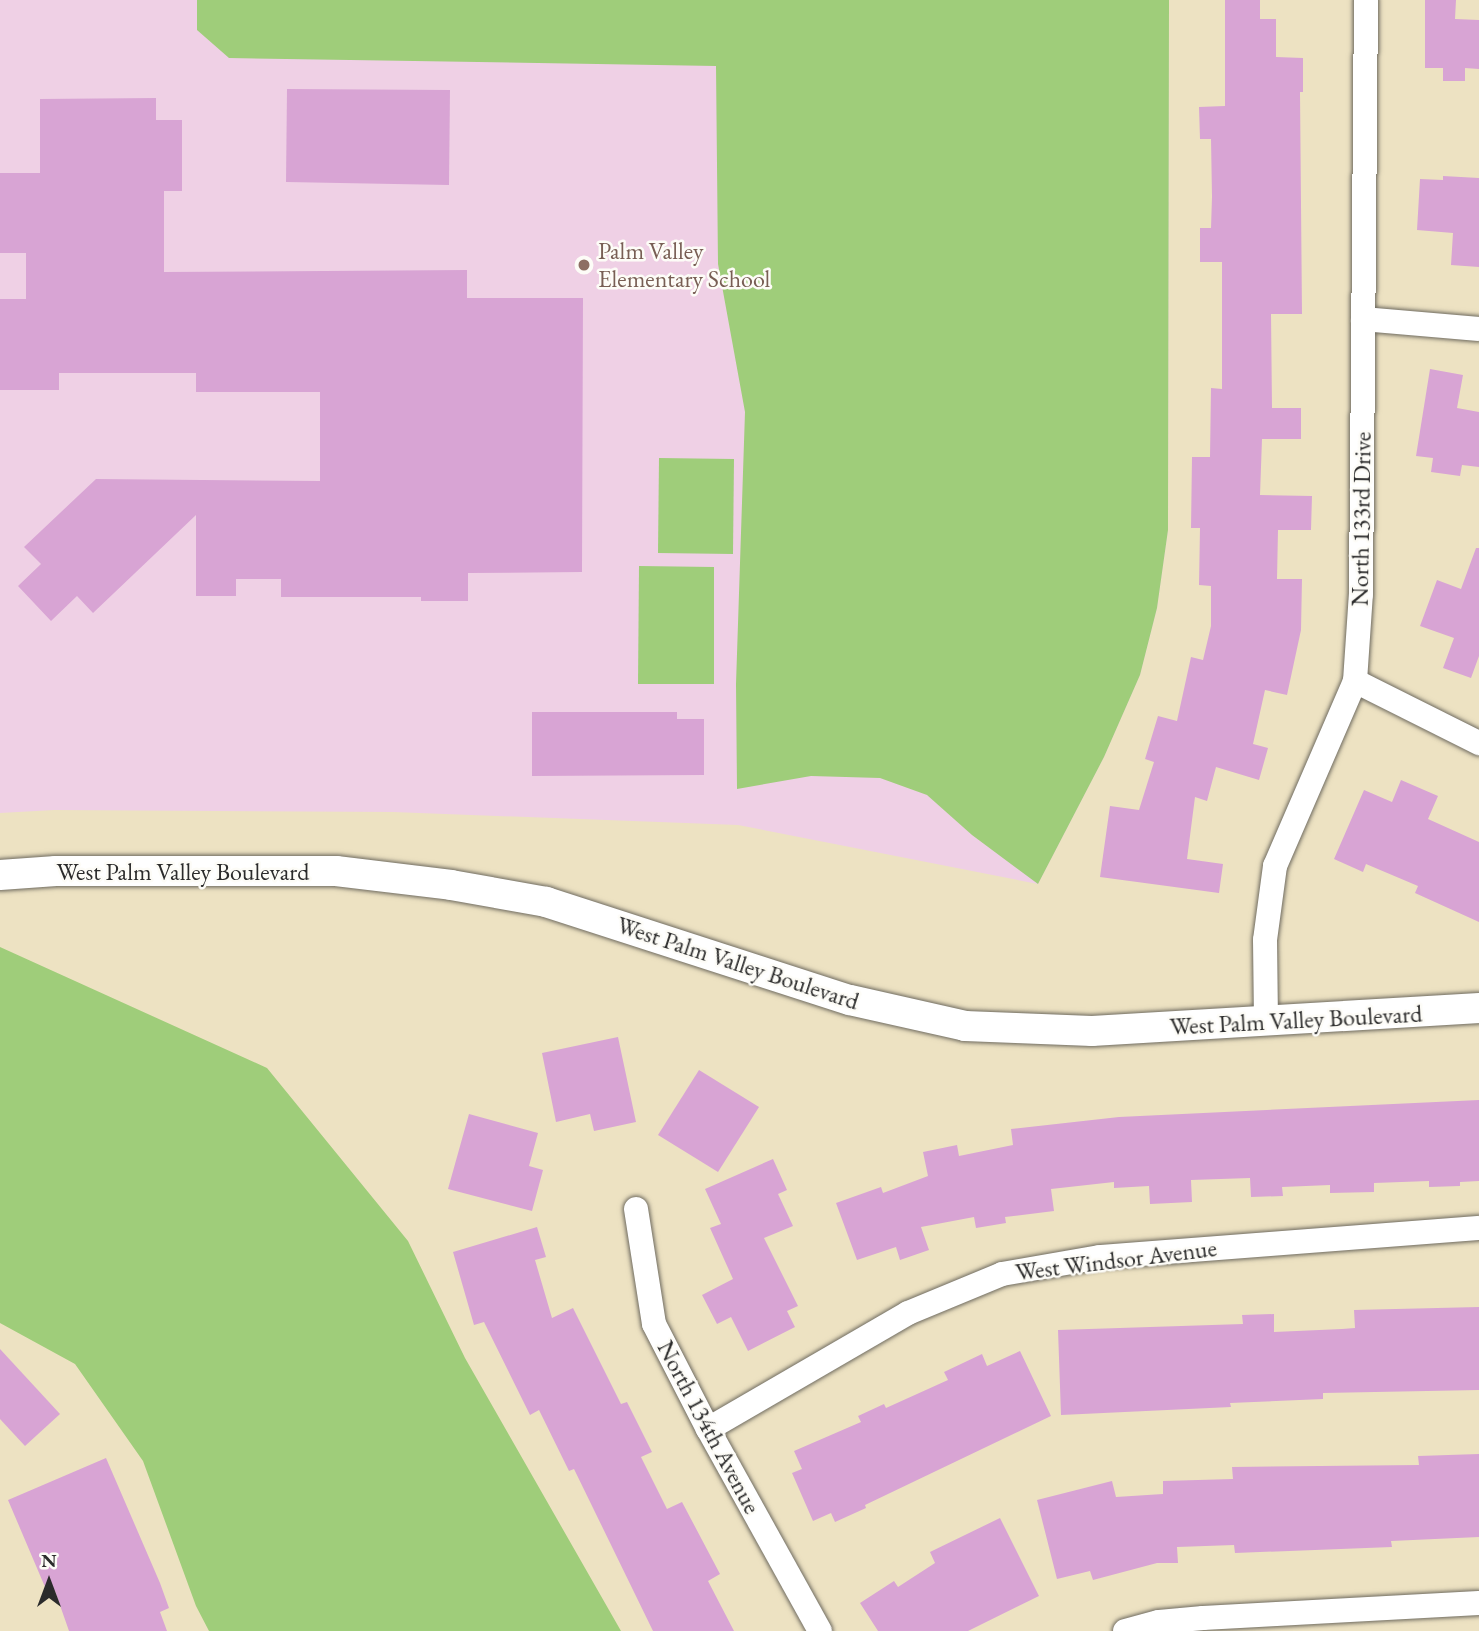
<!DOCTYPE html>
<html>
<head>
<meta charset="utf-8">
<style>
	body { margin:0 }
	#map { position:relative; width:1479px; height:1631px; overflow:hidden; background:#ede2c2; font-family:"EB Garamond",serif }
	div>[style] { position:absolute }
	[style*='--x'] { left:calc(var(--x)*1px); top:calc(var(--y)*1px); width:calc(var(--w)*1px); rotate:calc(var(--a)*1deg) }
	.built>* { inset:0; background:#efd0e5 }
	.green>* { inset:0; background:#9fcd7a }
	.building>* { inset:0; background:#d8a4d4 }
	.roads { filter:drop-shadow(0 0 2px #6f6b60) drop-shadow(0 0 2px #6f6b60) }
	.minor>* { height:24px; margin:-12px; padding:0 12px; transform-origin:12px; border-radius:12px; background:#fff }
	.tertiary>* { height:30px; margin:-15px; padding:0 15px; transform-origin:15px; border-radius:15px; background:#fff }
	.dots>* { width:19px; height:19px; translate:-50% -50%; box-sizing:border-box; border:4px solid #fdfcf7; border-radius:50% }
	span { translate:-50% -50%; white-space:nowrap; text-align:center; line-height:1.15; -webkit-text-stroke:5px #fdfcf7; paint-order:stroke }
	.education-label { font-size:24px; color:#785e54 }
	.left { translate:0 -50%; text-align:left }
	.street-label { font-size:24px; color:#2b2b2b }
	.north { position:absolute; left:14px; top:1547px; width:70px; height:70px; -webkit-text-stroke:5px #fdfcf7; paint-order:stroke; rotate:0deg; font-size:19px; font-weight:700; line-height:28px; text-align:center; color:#2b2b2b }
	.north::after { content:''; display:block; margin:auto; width:24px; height:32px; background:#2b2b2b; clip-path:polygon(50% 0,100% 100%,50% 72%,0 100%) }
</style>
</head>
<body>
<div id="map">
	<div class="built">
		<div style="clip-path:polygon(0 0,1169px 0,1168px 530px,1157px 608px,1140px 675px,1104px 757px,1038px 884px,738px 825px,393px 812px,54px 810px,0 813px)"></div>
	</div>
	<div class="green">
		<div style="clip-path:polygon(197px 0,1169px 0,1168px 530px,1157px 608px,1140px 675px,1104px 757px,1038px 884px,972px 835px,927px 795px,880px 778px,811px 776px,737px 789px,736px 684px,745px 412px,718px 264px,716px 66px,229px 58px,197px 30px)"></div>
		<div style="clip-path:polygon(659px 458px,734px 459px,733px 554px,658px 553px)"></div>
		<div style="clip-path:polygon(639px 566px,714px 567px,714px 684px,638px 684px)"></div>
		<div style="clip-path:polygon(0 947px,267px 1068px,408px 1241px,465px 1358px,621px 1631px,209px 1631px,196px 1606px,143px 1461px,75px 1364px,0 1323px)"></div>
	</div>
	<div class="building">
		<div style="clip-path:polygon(1225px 0,1260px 0,1260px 19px,1276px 19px,1276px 57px,1303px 58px,1303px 92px,1300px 92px,1302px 314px,1271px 314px,1272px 408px,1301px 408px,1301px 439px,1262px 439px,1260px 495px,1312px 496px,1311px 530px,1278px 530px,1277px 579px,1302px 579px,1301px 630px,1287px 695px,1265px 690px,1253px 744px,1268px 748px,1259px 780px,1216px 767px,1207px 801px,1195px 797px,1187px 859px,1223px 864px,1219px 893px,1100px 877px,1110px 806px,1139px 810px,1154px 762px,1145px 759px,1158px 716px,1177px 721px,1191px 657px,1203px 660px,1211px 626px,1211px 586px,1199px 585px,1200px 528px,1191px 528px,1192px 457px,1210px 457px,1211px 388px,1222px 389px,1222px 262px,1200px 262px,1200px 228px,1211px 228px,1212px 197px,1211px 139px,1200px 139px,1199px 107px,1225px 106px)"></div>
		<div style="clip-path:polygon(1425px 0,1456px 0,1455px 19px,1479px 20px,1479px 69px,1465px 68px,1465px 81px,1443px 81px,1443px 68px,1425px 68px)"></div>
		<div style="clip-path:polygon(287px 89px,450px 90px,449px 185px,286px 182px)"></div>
		<div style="clip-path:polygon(156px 98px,156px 120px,182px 120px,182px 191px,164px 191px,164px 272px,467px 270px,467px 298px,583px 298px,582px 572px,468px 573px,468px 601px,421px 601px,421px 597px,281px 597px,281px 579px,236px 579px,236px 596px,196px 596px,196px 515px,93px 613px,77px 596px,51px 621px,18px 586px,41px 564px,24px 547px,96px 479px,320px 481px,320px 392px,196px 392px,196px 373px,59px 373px,59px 390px,0 390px,0 299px,26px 299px,26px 253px,0 253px,0 173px,40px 173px,40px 99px)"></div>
		<div style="clip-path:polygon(1443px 176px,1479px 178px,1479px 267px,1451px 265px,1453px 233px,1417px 230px,1420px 179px,1443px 180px)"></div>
		<div style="clip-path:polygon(1430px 369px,1463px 375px,1457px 408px,1479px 412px,1479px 467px,1462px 465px,1460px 476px,1431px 472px,1433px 458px,1416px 456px)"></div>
		<div style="clip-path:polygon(1476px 548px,1479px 548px,1479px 656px,1471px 678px,1443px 668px,1454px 638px,1420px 626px,1437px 580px,1461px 589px)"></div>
		<div style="clip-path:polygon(532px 712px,677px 712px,677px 719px,704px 719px,704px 775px,532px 776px)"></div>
		<div style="clip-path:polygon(1401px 780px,1438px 796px,1428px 819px,1479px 842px,1479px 922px,1415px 893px,1418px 886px,1366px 864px,1363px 872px,1334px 859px,1364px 790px,1392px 802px)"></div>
		<div style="clip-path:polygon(618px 1037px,636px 1122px,594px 1131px,590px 1114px,556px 1122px,542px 1053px)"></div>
		<div style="clip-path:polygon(699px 1070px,759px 1107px,718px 1172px,658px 1135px)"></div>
		<div style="clip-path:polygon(1479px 1100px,1479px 1181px,1460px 1182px,1460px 1186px,1429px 1187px,1429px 1181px,1374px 1183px,1374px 1192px,1330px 1193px,1330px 1185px,1282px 1187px,1283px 1196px,1251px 1197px,1250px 1178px,1191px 1180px,1192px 1202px,1150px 1204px,1149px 1186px,1114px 1188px,1114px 1182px,1051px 1189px,1054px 1211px,1005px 1217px,1006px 1223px,976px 1228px,974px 1217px,921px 1227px,929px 1250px,900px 1260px,896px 1247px,857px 1260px,836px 1203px,881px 1187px,883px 1193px,928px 1176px,923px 1152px,957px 1145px,959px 1156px,1013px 1145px,1011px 1129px,1119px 1117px)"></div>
		<div style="clip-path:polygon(469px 1114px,538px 1133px,529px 1166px,543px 1170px,532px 1211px,448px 1189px)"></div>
		<div style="clip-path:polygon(773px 1159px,787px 1190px,778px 1194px,793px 1226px,764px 1238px,798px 1306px,787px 1311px,795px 1327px,748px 1351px,731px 1317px,717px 1324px,702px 1295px,733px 1279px,710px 1228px,721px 1224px,705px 1189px)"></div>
		<div style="clip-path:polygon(537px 1227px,546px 1257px,535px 1260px,552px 1318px,573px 1308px,621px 1404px,627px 1402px,652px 1452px,641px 1457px,667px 1509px,682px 1502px,720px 1574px,708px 1581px,734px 1631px,653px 1631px,574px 1469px,569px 1471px,539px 1410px,530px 1415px,484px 1322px,474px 1325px,453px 1252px)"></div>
		<div style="clip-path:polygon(1479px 1307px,1479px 1390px,1323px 1393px,1323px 1399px,1230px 1403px,1231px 1407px,1061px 1415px,1058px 1330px,1243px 1324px,1242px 1315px,1274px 1314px,1274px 1332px,1342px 1329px,1355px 1328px,1354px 1310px)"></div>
		<div style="clip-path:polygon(0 1349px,60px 1414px,25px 1446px,0 1419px)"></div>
		<div style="clip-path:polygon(1020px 1351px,1051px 1416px,865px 1505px,866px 1508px,835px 1522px,831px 1513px,813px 1521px,792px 1473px,802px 1469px,794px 1451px,861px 1422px,858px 1416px,884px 1404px,886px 1408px,948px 1380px,944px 1372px,982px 1354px,987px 1366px)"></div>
		<div style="clip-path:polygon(1479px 1454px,1479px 1537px,1391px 1541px,1392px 1547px,1235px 1553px,1234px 1545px,1177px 1547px,1178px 1563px,1157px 1563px,1093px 1580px,1090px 1571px,1057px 1579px,1037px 1500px,1112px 1481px,1116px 1497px,1163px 1494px,1163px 1481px,1233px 1479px,1232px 1467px,1419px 1465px,1418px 1456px)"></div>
		<div style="clip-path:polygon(106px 1458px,160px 1583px,169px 1608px,160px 1612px,167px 1631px,69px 1631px,55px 1591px,48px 1594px,8px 1500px)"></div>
		<div style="clip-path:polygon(1000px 1518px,1039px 1596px,968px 1631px,878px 1631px,860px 1603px,894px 1581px,898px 1587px,935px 1563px,930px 1552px)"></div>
	</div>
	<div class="roads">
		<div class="minor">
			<div style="--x:1363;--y:319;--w:116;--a:4.9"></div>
			<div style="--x:1355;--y:681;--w:139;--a:26.6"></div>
			<div style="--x:1266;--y:1021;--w:81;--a:-90.7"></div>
			<div style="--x:1265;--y:940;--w:75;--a:-82.3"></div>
			<div style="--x:1275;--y:866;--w:202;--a:-66.6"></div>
			<div style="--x:1355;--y:681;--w:87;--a:-86.1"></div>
			<div style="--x:1361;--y:594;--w:594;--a:-89.52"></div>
			<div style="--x:636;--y:1209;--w:116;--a:81.1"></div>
			<div style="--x:654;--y:1324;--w:118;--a:62.8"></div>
			<div style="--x:708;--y:1429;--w:231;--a:61"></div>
			<div style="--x:708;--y:1429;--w:231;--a:-30.1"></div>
			<div style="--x:908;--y:1313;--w:102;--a:-22.5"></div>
			<div style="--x:1002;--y:1274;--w:99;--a:-9.8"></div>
			<div style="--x:1100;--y:1257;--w:380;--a:-4.4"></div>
			<div style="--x:1125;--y:1631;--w:35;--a:-15"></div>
			<div style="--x:1159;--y:1622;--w:44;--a:-5.2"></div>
			<div style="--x:1203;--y:1618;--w:276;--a:-3.1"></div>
		</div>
		<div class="tertiary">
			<div style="--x:0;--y:875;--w:56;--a:-4.1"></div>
			<div style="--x:56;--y:871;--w:280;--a:0"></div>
			<div style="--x:336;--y:871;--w:116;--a:6.9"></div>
			<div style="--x:451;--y:885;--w:97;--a:10.1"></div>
			<div style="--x:546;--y:902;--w:319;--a:17.9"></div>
			<div style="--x:850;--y:1000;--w:118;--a:12.7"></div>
			<div style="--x:965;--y:1026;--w:127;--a:2.3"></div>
			<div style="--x:1092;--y:1031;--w:388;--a:-3.4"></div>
		</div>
	</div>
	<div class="dots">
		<div style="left:584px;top:265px;background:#8d6e63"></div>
	</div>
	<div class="education-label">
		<span class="left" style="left:598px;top:265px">Palm Valley<br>Elementary School</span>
	</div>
	<div class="street-label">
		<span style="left:1361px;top:519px;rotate:-89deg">North 133rd Drive</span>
		<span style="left:183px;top:872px">West Palm Valley Boulevard</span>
		<span style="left:738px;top:963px;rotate:18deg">West Palm Valley Boulevard</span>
		<span style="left:1296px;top:1020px;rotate:-3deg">West Palm Valley Boulevard</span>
		<span style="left:1116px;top:1260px;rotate:-7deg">West Windsor Avenue</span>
		<span style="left:709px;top:1427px;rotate:62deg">North 134th Avenue</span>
	</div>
	<div class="north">N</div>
</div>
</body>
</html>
